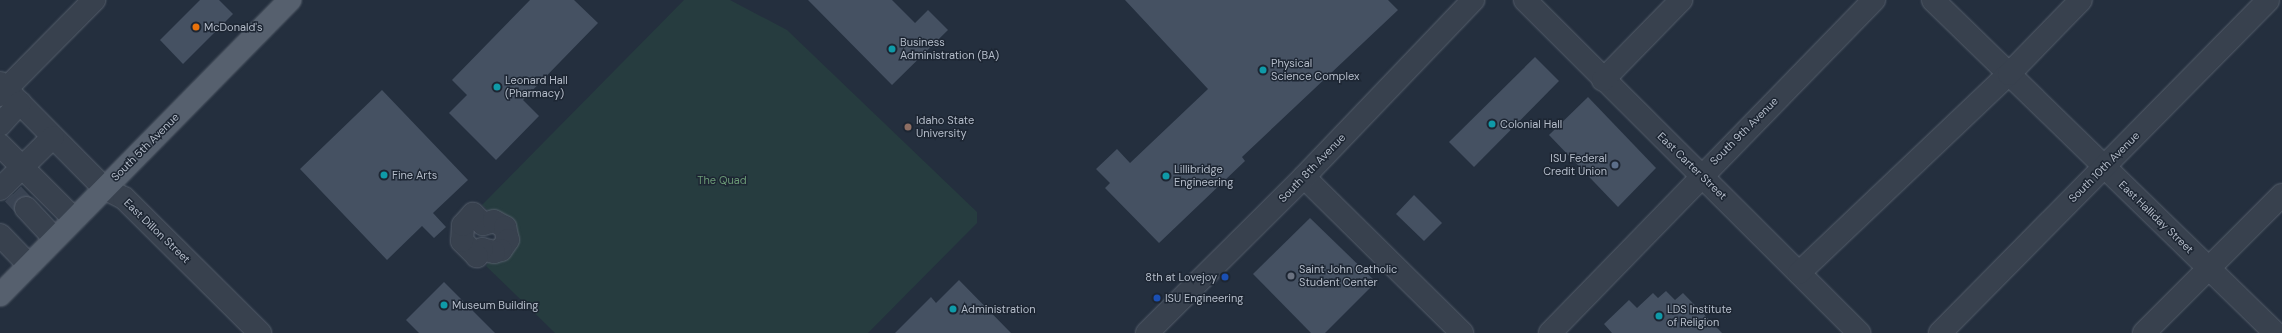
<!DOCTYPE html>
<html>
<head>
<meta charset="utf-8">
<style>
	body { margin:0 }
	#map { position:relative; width:2282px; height:333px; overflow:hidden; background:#242f3e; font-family:"DM Sans",sans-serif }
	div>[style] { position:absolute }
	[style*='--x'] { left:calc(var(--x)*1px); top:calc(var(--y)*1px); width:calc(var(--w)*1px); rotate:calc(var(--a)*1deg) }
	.green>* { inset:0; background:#263c3f }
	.building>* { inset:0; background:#455162 }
	.minor-tunnel>* { height:22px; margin-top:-11px; transform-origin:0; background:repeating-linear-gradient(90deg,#3a4453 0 22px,transparent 0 33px) }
	.roads { filter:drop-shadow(0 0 1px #565f6c) drop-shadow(0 0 1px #565f6c) }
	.minor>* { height:22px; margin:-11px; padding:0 11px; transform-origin:11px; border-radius:11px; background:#38414e }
	.major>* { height:22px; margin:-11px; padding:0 11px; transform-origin:11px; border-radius:11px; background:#56606e }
	.dots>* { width:11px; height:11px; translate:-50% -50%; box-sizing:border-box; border:2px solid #1d2633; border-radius:50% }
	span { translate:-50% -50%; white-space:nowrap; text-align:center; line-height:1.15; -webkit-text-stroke:3px #1d2633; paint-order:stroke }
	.poi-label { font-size:11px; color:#b4bcc9 }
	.left { translate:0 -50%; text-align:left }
	.right { translate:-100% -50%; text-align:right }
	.street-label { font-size:11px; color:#b4bcc9 }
	.park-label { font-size:11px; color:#6b9a76 }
</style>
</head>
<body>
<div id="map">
	<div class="green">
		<div style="clip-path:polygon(684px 0,730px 0,787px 30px,977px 212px,977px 223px,868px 333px,555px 333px,486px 266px,491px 259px,504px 255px,492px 214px,482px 205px)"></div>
	</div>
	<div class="building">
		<div style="clip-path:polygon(200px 0,219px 0,233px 14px,183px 64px,160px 40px)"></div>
		<div style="clip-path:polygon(530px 0,574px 0,598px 23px,523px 100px,539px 116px,496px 160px,449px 113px,467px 95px,452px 80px)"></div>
		<div style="clip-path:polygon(808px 0,892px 0,915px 23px,928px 10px,948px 30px,892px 85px)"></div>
		<div style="clip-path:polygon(1125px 0,1388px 0,1398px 10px,1242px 157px,1245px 161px,1159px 243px,1105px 188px,1110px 183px,1096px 169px,1117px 149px,1130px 163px,1208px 89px)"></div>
		<div style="clip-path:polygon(1535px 57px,1559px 81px,1474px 167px,1449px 142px)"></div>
		<div style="clip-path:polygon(382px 90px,468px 180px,433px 213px,446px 227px,434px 238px,422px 226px,387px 260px,300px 169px)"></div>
		<div style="clip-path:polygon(1588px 97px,1656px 168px,1618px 207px,1549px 135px)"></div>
		<div style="clip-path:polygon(1414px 195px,1442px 223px,1424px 241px,1396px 214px)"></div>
		<div style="clip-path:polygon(1310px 218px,1376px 282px,1325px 333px,1311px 333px,1253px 274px)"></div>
		<div style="clip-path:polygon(959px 280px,1011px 333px,895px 333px,931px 297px,936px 303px)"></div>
		<div style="clip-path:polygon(444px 282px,495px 333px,419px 333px,406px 320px)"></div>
		<div style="clip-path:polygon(1666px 291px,1675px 300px,1683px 293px,1722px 333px,1612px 333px,1604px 324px,1629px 300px,1637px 308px,1653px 293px,1658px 298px)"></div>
	</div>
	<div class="minor-tunnel">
		<div style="--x:13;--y:194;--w:19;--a:47"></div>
	</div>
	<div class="roads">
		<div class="minor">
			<div style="--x:1525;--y:0;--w:472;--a:44.9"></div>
			<div style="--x:1933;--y:0;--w:477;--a:44.2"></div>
			<div style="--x:1603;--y:80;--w:112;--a:-45.7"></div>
			<div style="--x:0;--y:83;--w:148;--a:45.3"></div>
			<div style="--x:104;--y:188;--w:22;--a:27"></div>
			<div style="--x:124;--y:198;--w:192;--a:44.8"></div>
			<div style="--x:0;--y:95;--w:134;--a:-45.3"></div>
			<div style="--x:0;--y:125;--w:30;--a:-48"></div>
			<div style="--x:0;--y:145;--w:105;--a:45"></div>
			<div style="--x:1304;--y:177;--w:222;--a:44.6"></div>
			<div style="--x:0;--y:189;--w:74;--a:-44.5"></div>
			<div style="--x:26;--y:208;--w:42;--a:46.9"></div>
			<div style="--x:473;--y:214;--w:14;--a:45"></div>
			<div style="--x:483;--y:224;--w:11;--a:-15"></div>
			<div style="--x:494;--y:221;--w:13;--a:29"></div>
			<div style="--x:505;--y:227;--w:13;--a:77"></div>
			<div style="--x:508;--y:240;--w:12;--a:125"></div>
			<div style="--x:501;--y:250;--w:7;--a:164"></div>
			<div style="--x:494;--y:252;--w:12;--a:-166"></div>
			<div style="--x:482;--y:249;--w:9;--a:126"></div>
			<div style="--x:477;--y:256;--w:21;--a:-135"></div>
			<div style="--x:462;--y:241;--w:16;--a:-86"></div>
			<div style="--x:463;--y:225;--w:15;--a:-48"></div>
			<div style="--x:0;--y:235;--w:42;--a:46"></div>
			<div style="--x:1799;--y:273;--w:289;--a:-43.5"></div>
			<div style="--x:2009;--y:74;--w:103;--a:-45.8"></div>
			<div style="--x:1147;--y:333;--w:221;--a:-44.8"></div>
			<div style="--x:1304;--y:177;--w:245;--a:-46.3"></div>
			<div style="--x:1550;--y:333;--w:465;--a:-45.8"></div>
			<div style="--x:1940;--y:333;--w:467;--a:-45.4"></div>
			<div style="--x:2144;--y:333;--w:195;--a:-45"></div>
		</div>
		<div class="major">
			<div style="--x:0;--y:295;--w:414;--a:-45.5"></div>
		</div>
	</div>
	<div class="dots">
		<div style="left:196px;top:27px;background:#e8710a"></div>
		<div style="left:892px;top:49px;background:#0f9aa8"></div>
		<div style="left:1263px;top:70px;background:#0f9aa8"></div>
		<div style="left:497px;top:87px;background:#0f9aa8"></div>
		<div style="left:1492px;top:124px;background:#0f9aa8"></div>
		<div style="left:908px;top:127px;background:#8d6e63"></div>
		<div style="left:1615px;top:165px;background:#5c6f8a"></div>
		<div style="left:384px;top:175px;background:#0f9aa8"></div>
		<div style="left:1166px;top:176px;background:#0f9aa8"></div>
		<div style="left:1291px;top:276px;background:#6b7280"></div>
		<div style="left:1225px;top:277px;background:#1a4fb4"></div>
		<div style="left:1157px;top:298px;background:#1a4fb4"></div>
		<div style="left:444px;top:305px;background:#0f9aa8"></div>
		<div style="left:953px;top:309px;background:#0f9aa8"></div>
		<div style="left:1659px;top:316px;background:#0f9aa8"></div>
	</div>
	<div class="poi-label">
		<span class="left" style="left:204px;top:27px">McDonald's</span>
		<span class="left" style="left:900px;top:49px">Business<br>Administration (BA)</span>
		<span class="left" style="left:1271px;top:70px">Physical<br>Science Complex</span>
		<span class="left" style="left:505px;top:87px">Leonard Hall<br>(Pharmacy)</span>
		<span class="left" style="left:916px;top:127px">Idaho State<br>University</span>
		<span class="left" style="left:1500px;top:124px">Colonial Hall</span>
		<span class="right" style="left:1607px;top:165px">ISU Federal<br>Credit Union</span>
		<span class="left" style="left:1174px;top:176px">Lillibridge<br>Engineering</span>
		<span class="left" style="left:392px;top:175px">Fine Arts</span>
		<span class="left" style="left:1299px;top:276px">Saint John Catholic<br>Student Center</span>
		<span class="right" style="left:1217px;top:277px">8th at Lovejoy</span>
		<span class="left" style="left:1165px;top:298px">ISU Engineering</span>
		<span class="left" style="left:452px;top:305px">Museum Building</span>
		<span class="left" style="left:961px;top:309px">Administration</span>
		<span class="left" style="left:1667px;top:316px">LDS Institute<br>of Religion</span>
	</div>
	<div class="street-label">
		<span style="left:1744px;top:131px;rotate:-45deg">South 9th Avenue</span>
		<span style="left:145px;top:147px;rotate:-45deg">South 5th Avenue</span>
		<span style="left:1692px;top:166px;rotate:44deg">East Carter Street</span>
		<span style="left:2104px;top:167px;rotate:-45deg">South 10th Avenue</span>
		<span style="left:1312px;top:168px;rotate:-46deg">South 8th Avenue</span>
		<span style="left:2156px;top:217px;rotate:44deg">East Halliday Street</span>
		<span style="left:157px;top:231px;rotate:44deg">East Dillon Street</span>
	</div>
	<div class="park-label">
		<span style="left:722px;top:180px">The Quad</span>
	</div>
</div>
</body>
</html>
